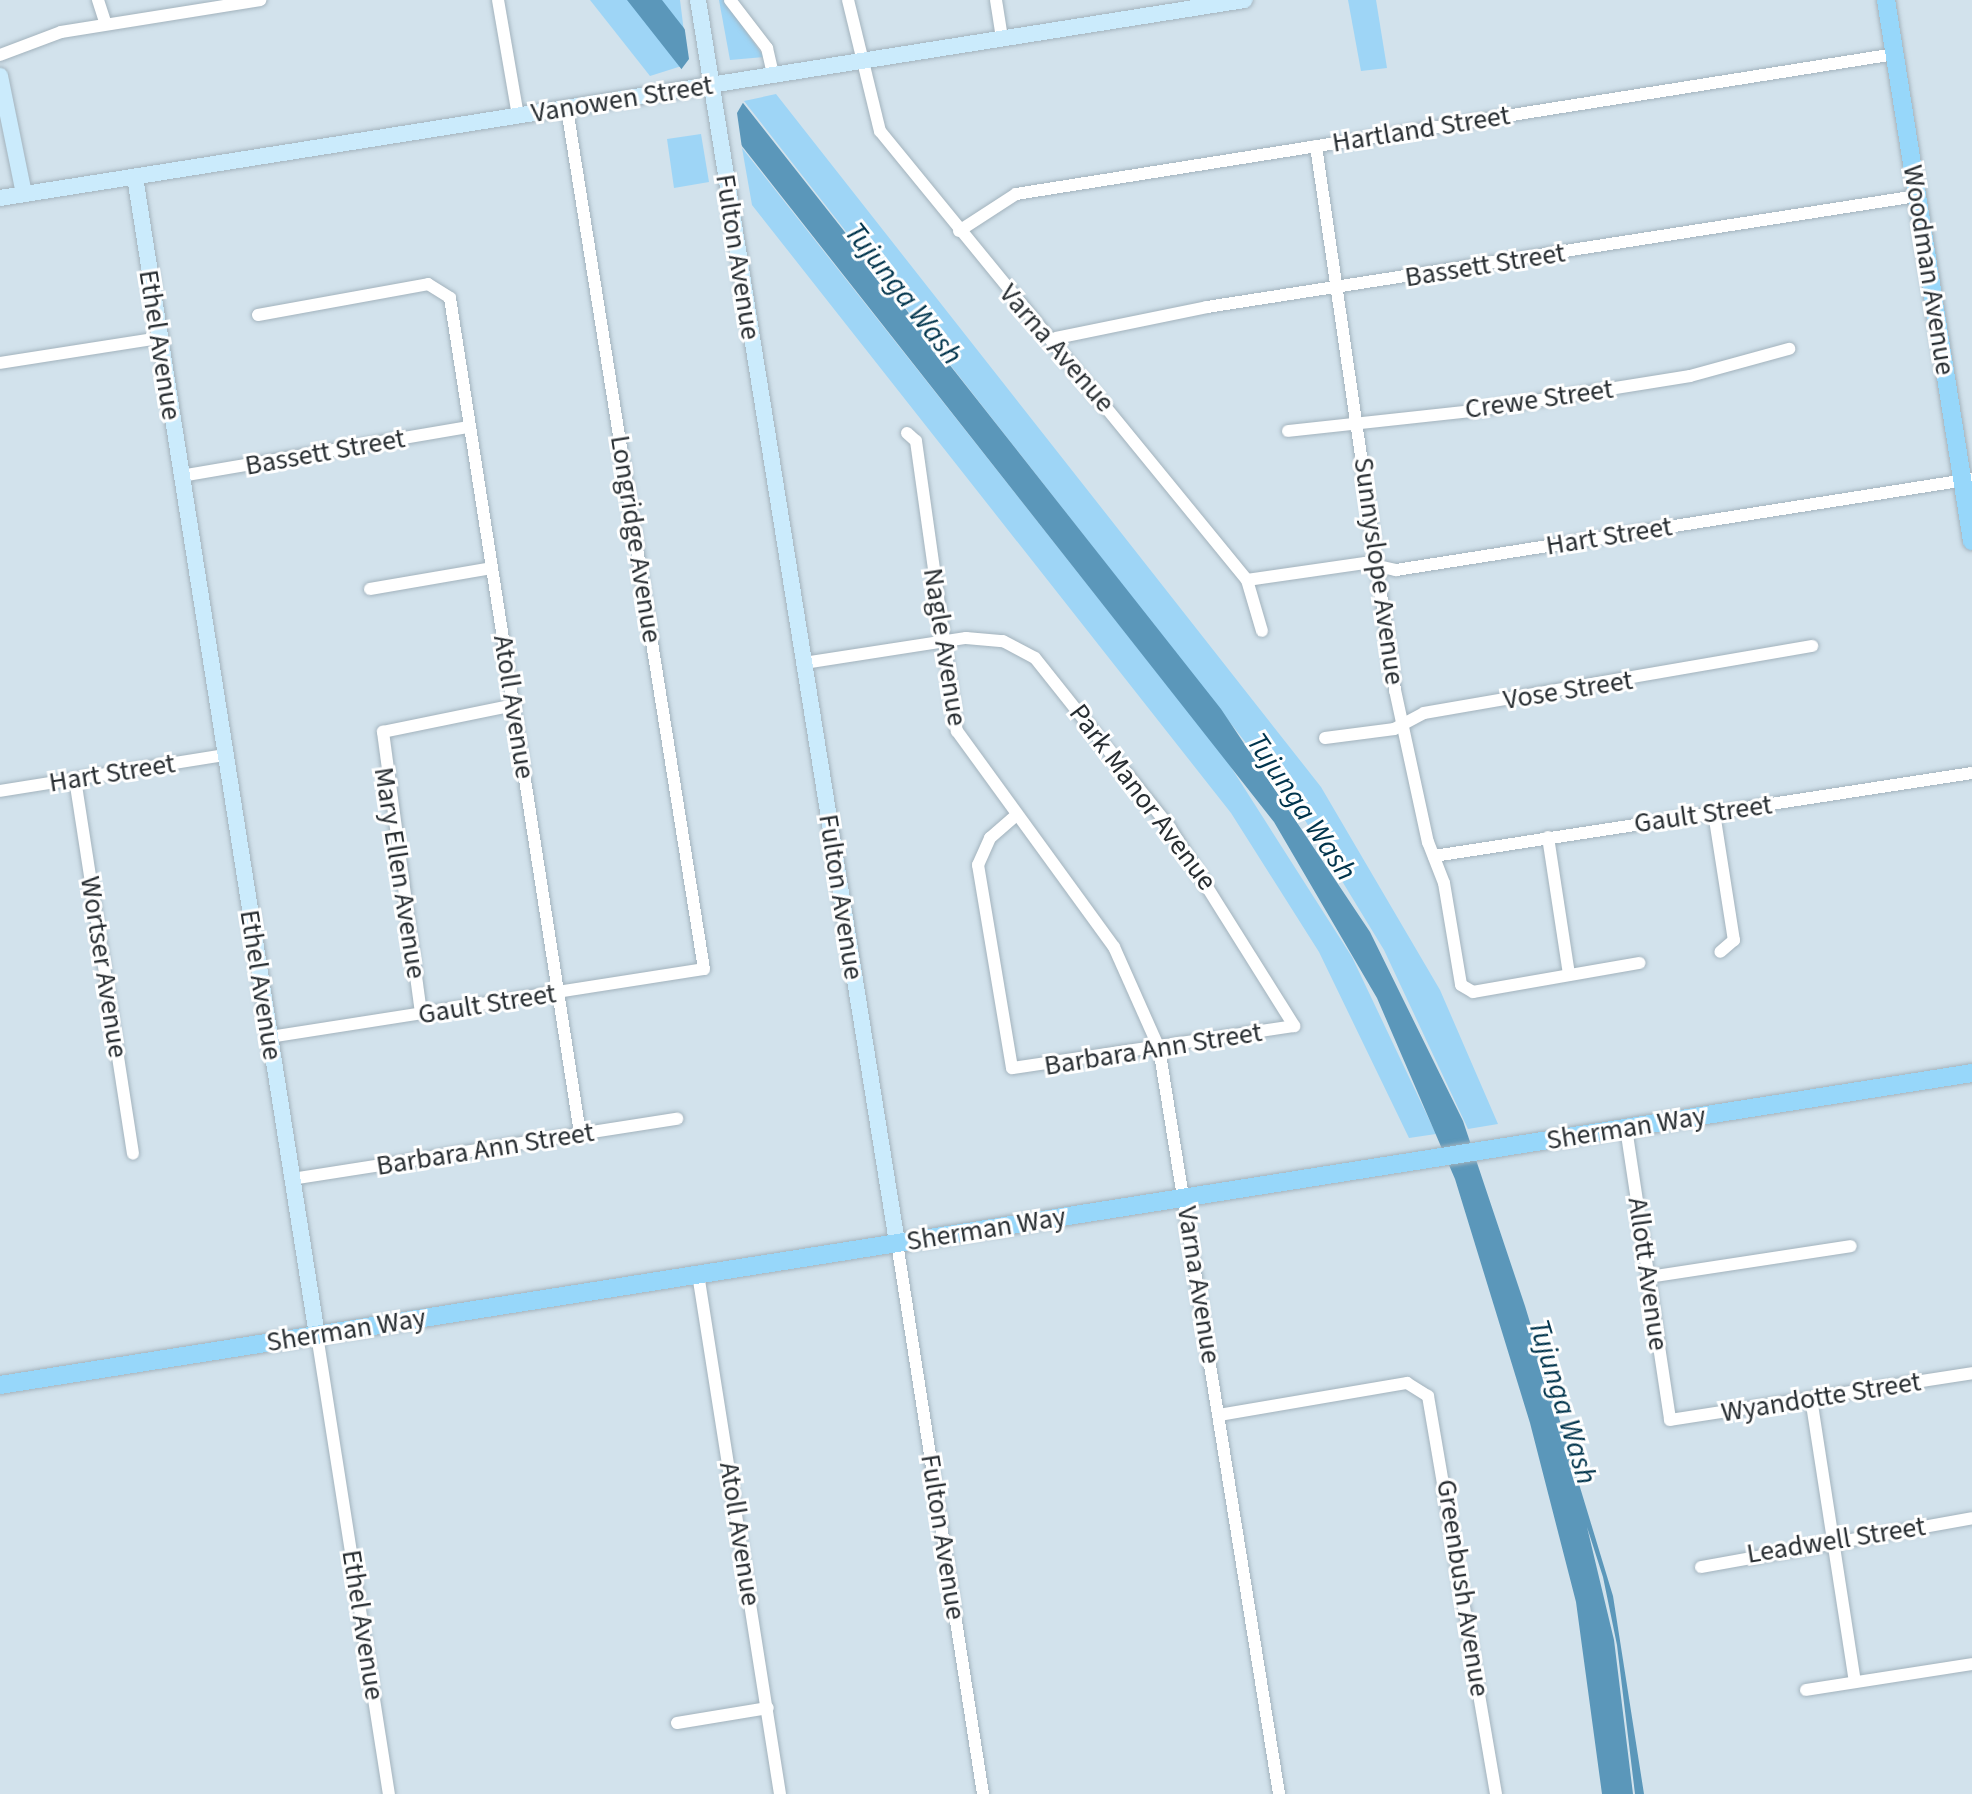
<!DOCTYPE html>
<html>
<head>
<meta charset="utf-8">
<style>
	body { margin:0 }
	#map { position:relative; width:1972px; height:1794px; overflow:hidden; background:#d2e2ec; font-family:"Source Sans 3",sans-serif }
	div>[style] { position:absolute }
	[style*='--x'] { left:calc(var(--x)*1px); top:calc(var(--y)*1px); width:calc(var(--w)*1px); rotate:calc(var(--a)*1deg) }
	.green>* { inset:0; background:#9ed5f6 }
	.water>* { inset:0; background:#5b97ba }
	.pier>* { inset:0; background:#d2e2ec }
	.roads { filter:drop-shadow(0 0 2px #a3b3bd) drop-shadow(0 0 2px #a3b3bd) }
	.street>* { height:12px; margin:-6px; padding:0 6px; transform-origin:6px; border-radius:6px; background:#fff }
	.secondary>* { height:16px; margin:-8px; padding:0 8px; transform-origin:8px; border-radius:8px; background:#cbebfc }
	.primary>* { height:18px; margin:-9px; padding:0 9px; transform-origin:9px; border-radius:9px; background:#97d7fa }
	span { translate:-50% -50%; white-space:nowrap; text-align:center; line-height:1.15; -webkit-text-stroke:6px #fff; paint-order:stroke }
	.street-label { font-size:28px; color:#282e32 }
	.water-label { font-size:30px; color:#00344c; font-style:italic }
</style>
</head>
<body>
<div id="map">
	<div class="green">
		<div style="clip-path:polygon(590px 0,680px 0,688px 64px,650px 76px)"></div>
		<div style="clip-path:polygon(719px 0,724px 0,764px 57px,730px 60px)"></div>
		<div style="clip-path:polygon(1348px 0,1376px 0,1387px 68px,1361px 71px)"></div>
		<div style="clip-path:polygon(776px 94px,1321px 787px,1440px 990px,1498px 1124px,1468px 1129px,1384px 950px,1300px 812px,744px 101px)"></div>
		<div style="clip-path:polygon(701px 134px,709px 182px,674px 188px,667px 139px)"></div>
		<div style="clip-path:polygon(742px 148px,1227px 761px,1352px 957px,1436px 1134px,1409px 1138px,1319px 952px,1231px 813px,752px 205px)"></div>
	</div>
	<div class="water">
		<div style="clip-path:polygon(627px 0,662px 0,676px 18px,1221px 709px,1370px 932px,1463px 1121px,1525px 1306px,1613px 1596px,1644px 1794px,1635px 1794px,1617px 1645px,1603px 1577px,1587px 1527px,1614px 1640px,1633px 1794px,1602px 1794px,1576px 1602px,1530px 1423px,1455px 1179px,1377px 998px,1274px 822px)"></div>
	</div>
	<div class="pier">
		<div style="clip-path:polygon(684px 24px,744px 101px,737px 113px,742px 148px,680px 71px,689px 59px)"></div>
	</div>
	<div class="roads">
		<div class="street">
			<div style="--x:98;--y:0;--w:25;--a:72"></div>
			<div style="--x:498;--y:0;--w:118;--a:80.2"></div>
			<div style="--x:730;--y:0;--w:61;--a:52.4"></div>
			<div style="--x:767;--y:48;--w:28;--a:77"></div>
			<div style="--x:848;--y:0;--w:135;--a:76.3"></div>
			<div style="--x:880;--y:131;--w:580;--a:50.74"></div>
			<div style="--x:1247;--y:580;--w:53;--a:73.6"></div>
			<div style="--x:996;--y:0;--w:39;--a:81"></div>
			<div style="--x:0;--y:55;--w:65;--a:-20.7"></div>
			<div style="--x:61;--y:32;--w:202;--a:-9.1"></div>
			<div style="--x:1316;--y:146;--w:550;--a:81.74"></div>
			<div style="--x:1395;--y:690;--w:156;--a:77.8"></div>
			<div style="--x:1428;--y:842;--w:44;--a:68.7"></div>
			<div style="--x:1444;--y:883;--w:103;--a:80.5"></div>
			<div style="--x:1461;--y:985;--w:14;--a:30"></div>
			<div style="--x:1473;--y:992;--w:169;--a:-9.9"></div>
			<div style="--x:959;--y:231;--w:68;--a:-33"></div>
			<div style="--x:1016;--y:194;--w:890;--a:-9.05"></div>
			<div style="--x:258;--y:315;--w:173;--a:-10.3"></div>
			<div style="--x:428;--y:284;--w:26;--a:32"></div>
			<div style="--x:450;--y:298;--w:845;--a:81.15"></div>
			<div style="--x:1056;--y:338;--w:154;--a:-11.6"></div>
			<div style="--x:1207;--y:307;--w:719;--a:-8.89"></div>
			<div style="--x:0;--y:363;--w:161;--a:-8.9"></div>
			<div style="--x:1288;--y:431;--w:185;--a:-6.2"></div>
			<div style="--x:1472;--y:411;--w:221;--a:-9.1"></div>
			<div style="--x:1690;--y:376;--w:103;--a:-15.3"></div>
			<div style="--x:907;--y:433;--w:12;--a:42"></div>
			<div style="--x:916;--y:441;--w:293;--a:82"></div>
			<div style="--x:957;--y:731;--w:267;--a:54"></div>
			<div style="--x:1114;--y:947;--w:111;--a:66"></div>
			<div style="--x:1159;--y:1048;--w:756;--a:80.86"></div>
			<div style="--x:181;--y:476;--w:292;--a:-9.7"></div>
			<div style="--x:1247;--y:580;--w:119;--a:-8.2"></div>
			<div style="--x:1365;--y:563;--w:32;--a:13"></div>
			<div style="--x:1396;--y:570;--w:583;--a:-8.98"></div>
			<div style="--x:370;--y:589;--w:123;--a:-9.8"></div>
			<div style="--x:804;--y:663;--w:164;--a:-8.8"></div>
			<div style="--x:966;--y:638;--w:37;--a:5"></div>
			<div style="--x:1003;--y:641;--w:36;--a:28"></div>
			<div style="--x:1035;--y:658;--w:217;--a:51.5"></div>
			<div style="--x:1170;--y:828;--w:234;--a:57.9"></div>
			<div style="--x:1294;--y:1026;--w:285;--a:171.5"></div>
			<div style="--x:1012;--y:1068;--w:206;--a:-99.5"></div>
			<div style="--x:978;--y:865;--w:30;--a:-66"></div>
			<div style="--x:990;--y:838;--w:35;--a:-41"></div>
			<div style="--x:1325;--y:738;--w:70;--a:-7.4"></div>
			<div style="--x:1394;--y:729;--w:34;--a:-28"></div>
			<div style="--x:1424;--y:713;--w:394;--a:-9.8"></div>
			<div style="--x:75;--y:779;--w:379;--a:81.2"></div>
			<div style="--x:0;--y:791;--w:227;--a:-9.1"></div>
			<div style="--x:1714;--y:813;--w:129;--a:81.1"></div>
			<div style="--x:1734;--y:940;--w:18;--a:139"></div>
			<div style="--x:1548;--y:837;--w:139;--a:81.3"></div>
			<div style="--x:1434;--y:856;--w:544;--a:-8.77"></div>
			<div style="--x:421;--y:1013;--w:284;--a:-97.7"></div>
			<div style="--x:383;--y:732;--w:135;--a:-11.6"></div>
			<div style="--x:270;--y:1037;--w:439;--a:-8.9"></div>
			<div style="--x:704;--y:969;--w:871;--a:-99.05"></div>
			<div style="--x:1626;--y:1128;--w:295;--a:81.4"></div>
			<div style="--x:1670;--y:1420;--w:306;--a:-8.8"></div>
			<div style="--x:292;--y:1179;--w:390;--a:-8.9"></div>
			<div style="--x:897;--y:1243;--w:558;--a:81.13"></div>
			<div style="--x:698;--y:1274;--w:526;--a:81.04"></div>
			<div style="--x:1649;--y:1277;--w:204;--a:-8.7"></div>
			<div style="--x:317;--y:1335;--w:465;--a:81.1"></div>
			<div style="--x:1811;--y:1398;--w:287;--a:81.2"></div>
			<div style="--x:1219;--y:1415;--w:191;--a:-9.7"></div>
			<div style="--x:1407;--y:1383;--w:25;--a:32"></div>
			<div style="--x:1428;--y:1396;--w:404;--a:80.3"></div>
			<div style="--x:1701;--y:1567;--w:275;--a:-10.2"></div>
			<div style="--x:1806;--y:1690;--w:168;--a:-8.9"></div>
			<div style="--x:677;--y:1723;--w:92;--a:-9.4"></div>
		</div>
		<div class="secondary">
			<div style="--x:698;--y:0;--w:1259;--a:80.9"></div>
			<div style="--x:0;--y:76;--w:120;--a:78.5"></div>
			<div style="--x:135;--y:177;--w:1172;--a:81.07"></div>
			<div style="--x:0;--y:198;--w:1260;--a:-9.04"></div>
		</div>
		<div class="primary">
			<div style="--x:1886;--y:0;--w:548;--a:80.97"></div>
			<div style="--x:0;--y:1385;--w:1997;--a:-8.99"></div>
		</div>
	</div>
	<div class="street-label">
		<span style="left:622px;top:99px;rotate:-9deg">Vanowen Street</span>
		<span style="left:1421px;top:129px;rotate:-9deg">Hartland Street</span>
		<span style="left:738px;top:257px;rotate:81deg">Fulton Avenue</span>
		<span style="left:1485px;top:265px;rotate:-9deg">Bassett Street</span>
		<span style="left:1929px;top:270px;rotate:81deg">Woodman Avenue</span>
		<span style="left:160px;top:345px;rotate:81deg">Ethel Avenue</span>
		<span style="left:1057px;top:348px;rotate:49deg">Varna Avenue</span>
		<span style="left:1539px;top:399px;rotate:-8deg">Crewe Street</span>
		<span style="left:325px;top:452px;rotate:-10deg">Bassett Street</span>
		<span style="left:1609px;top:536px;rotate:-9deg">Hart Street</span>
		<span style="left:636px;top:539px;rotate:81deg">Longridge Avenue</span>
		<span style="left:1379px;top:571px;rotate:82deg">Sunnyslope Avenue</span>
		<span style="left:945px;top:647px;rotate:81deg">Nagle Avenue</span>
		<span style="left:1568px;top:690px;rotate:-9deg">Vose Street</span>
		<span style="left:514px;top:707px;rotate:81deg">Atoll Avenue</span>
		<span style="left:112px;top:773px;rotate:-9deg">Hart Street</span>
		<span style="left:1143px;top:797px;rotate:53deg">Park Manor Avenue</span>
		<span style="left:1703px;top:814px;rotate:-8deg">Gault Street</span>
		<span style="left:400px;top:873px;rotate:81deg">Mary Ellen Avenue</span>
		<span style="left:841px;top:897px;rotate:81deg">Fulton Avenue</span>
		<span style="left:104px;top:967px;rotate:81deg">Wortser Avenue</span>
		<span style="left:261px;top:985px;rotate:81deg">Ethel Avenue</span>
		<span style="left:487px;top:1004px;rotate:-9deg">Gault Street</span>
		<span style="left:1153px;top:1049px;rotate:-9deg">Barbara Ann Street</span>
		<span style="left:1626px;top:1128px;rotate:-9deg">Sherman Way</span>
		<span style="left:485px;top:1149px;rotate:-9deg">Barbara Ann Street</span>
		<span style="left:986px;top:1229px;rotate:-9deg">Sherman Way</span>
		<span style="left:1648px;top:1274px;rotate:82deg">Allott Avenue</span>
		<span style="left:1199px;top:1285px;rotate:81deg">Varna Avenue</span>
		<span style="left:346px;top:1330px;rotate:-9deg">Sherman Way</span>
		<span style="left:1821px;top:1397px;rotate:-9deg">Wyandotte Street</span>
		<span style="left:740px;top:1534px;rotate:81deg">Atoll Avenue</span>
		<span style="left:943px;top:1537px;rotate:81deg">Fulton Avenue</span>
		<span style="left:1836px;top:1540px;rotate:-9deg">Leadwell Street</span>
		<span style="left:1463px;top:1588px;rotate:81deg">Greenbush Avenue</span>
		<span style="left:363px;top:1625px;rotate:81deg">Ethel Avenue</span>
	</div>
	<div class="water-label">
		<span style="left:903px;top:294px;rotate:52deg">Tujunga Wash</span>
		<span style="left:1301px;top:807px;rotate:56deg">Tujunga Wash</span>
		<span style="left:1562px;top:1402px;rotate:73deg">Tujunga Wash</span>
	</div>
</div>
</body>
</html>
